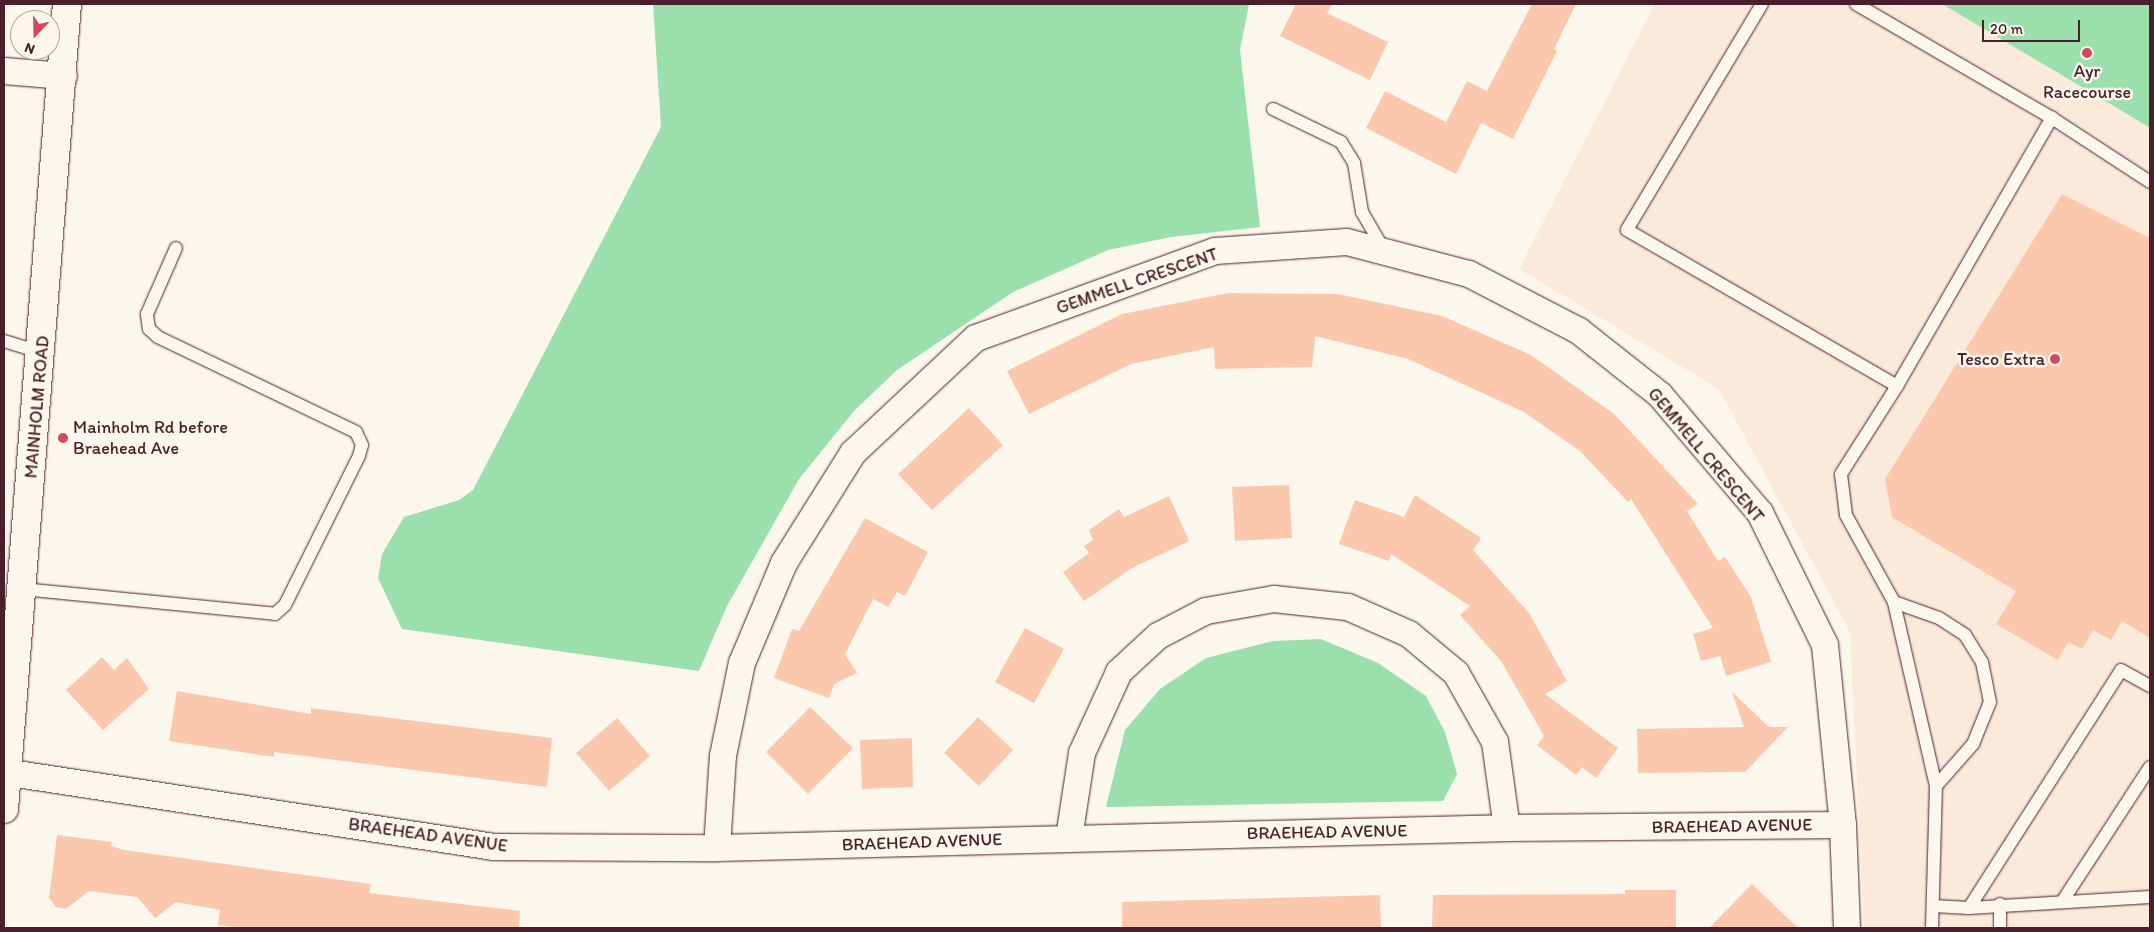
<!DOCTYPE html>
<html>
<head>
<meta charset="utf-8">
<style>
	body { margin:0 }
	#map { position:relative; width:2154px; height:932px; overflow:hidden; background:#fbf7ec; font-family:Itim,sans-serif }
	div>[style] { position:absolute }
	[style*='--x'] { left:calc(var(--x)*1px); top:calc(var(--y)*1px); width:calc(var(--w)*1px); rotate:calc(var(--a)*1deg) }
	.built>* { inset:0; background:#fbe9d9 }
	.green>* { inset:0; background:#9be0ac }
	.building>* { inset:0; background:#fcc8ad }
	.roads { filter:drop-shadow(0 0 1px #4a1f2b) drop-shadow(0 0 1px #4a1f2b) }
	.service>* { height:12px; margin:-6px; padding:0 6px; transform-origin:6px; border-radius:6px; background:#fbf7ec }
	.minor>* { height:26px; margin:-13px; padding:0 13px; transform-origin:13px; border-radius:13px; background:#fbf7ec }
	.tertiary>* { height:28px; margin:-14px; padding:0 14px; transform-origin:14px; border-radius:14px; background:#fbf7ec }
	.dots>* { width:14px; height:14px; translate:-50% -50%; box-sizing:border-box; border:2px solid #fbf7ec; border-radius:50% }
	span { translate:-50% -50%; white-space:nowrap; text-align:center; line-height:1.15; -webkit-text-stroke:5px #fbf7ec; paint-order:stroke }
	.poi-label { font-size:18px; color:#4a1f2b }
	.right { translate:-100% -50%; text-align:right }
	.left { translate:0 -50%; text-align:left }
	.street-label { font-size:18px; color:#4a1f2b }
	.frame { position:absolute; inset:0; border:5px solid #4a1f2b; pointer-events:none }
	.north { position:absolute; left:10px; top:10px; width:50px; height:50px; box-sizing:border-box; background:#fbf7ec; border:1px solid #b4a19f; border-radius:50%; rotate:201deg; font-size:14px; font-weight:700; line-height:20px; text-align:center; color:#4a1f2b }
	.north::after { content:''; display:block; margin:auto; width:18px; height:22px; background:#d1495b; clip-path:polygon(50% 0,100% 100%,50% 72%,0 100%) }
	.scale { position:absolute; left:1982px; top:20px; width:98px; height:22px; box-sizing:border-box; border:2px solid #4a1f2b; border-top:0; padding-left:6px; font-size:15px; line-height:18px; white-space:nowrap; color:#4a1f2b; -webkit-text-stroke:4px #fbf7ec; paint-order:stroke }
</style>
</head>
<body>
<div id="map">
	<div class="built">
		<div style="clip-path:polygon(1655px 4px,1942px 4px,2150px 128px,2150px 928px,1864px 928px,1850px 632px,1719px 389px,1519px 269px)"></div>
	</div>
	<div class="green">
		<div style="clip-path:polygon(653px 4px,1249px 4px,1240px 50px,1260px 227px,1171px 237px,1108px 250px,1013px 292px,897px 370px,854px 411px,799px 479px,727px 606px,699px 671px,402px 629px,378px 578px,382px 554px,404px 517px,459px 500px,473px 490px,661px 127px)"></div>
		<div style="clip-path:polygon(1942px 4px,2150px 4px,2150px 128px,2107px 102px)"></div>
		<div style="clip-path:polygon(1321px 639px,1378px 663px,1426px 696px,1445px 732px,1457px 774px,1443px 801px,1106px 807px,1125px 730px,1160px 689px,1206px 658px,1273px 641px)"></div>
	</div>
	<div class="building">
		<div style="clip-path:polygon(1296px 4px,1332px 4px,1327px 13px,1388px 42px,1370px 80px,1280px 36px)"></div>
		<div style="clip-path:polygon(1532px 4px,1576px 4px,1554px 49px,1557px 51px,1513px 139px,1481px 123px,1456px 174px,1366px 128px,1385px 91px,1446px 122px,1467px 81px,1487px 91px)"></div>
		<div style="clip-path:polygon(2062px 194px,2150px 238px,2150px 638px,2122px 621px,2111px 640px,2093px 630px,2082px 649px,2068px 642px,2058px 660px,1996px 624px,2016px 591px,1892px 517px,1885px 479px)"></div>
		<div style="clip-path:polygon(1228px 293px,1338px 294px,1442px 316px,1531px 355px,1614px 414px,1698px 504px,1687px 511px,1718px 561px,1725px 557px,1751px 597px,1771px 662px,1726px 676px,1720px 656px,1701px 661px,1693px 634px,1713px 628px,1631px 499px,1628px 502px,1580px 451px,1524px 412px,1408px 359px,1315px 336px,1312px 367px,1215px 369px,1214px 347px,1131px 364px,1029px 414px,1007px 371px,1122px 314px)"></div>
		<div style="clip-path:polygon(969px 408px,1003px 445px,932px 510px,898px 474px)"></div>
		<div style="clip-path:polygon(1289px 485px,1292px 538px,1235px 541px,1232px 487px)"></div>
		<div style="clip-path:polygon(1415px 495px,1481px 538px,1473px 550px,1529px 613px,1567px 681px,1545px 694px,1618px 748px,1596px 778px,1582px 767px,1576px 775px,1537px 745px,1544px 736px,1501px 661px,1460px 615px,1470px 606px,1391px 554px,1389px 561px,1339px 544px,1355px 500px,1404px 517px)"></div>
		<div style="clip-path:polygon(1169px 496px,1189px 541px,1132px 568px,1084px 601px,1063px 572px,1089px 553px,1084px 546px,1093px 540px,1089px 530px,1119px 509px,1124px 517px)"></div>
		<div style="clip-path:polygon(865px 518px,928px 552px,905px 596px,897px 592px,888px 607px,873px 599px,845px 654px,857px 673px,834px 684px,829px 698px,774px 678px,792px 629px,799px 631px)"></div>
		<div style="clip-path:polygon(1025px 628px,1064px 649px,1034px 703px,995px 682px)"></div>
		<div style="clip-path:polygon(102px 657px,114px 670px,127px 658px,149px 689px,103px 730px,66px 690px)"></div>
		<div style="clip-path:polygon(177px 691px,311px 714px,311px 708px,552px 738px,547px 787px,274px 752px,274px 757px,169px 741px)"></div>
		<div style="clip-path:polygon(1732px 692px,1769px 727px,1788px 727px,1745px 772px,1638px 773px,1637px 729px,1744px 727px)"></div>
		<div style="clip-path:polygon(810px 707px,853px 748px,808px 794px,766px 752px)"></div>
		<div style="clip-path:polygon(978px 717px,1013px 750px,979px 786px,944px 753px)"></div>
		<div style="clip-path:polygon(617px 718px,650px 756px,609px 791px,576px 753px)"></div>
		<div style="clip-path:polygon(912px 738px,913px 787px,862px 789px,860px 740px)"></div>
		<div style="clip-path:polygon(57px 835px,112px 842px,111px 846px,124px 850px,371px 884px,369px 893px,520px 911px,519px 928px,244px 928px,218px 925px,220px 910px,176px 902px,155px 918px,137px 897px,89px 891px,66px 909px,56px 907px,49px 898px)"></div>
		<div style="clip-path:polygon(1752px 884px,1798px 928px,1709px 928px)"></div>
		<div style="clip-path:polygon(1625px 890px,1676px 890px,1676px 928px,1432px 928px,1433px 895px,1625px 894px)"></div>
		<div style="clip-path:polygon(1380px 895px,1381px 928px,1122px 928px,1122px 902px)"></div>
	</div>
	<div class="roads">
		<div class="service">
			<div style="--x:1762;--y:4;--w:263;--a:120.9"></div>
			<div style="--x:1627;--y:230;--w:312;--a:30"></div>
			<div style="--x:1856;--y:4;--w:227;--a:30.2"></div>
			<div style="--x:2052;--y:118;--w:117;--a:33.1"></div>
			<div style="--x:1273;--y:109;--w:76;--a:25.9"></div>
			<div style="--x:1341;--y:142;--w:25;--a:58"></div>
			<div style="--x:1354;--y:163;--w:50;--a:80.7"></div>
			<div style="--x:1362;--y:212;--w:44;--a:59.9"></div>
			<div style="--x:4;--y:341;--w:39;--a:17"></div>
			<div style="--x:22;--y:589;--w:254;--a:5.6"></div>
			<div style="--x:275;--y:614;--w:13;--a:-42"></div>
			<div style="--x:285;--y:605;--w:166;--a:-63.6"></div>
			<div style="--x:359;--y:456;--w:11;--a:-75"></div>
			<div style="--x:362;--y:445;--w:14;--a:-115"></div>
			<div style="--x:356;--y:432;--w:220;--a:-154.4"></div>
			<div style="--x:158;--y:337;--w:12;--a:-138"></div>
			<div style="--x:149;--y:329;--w:15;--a:-98"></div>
			<div style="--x:147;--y:314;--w:72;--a:-66.3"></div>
			<div style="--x:1894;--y:602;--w:48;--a:19.6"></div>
			<div style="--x:1939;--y:618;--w:31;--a:33"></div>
			<div style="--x:1965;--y:635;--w:32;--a:58"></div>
			<div style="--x:1982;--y:662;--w:41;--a:78.7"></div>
			<div style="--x:1990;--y:702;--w:45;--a:112"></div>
			<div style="--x:1973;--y:744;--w:56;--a:131.4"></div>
			<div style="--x:2062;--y:902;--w:161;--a:-56.9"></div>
			<div style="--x:2000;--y:904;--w:24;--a:90"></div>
			<div style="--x:1933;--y:906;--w:36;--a:3"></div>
			<div style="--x:1969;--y:908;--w:181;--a:-3.5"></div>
			<div style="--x:1969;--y:908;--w:282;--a:-57.4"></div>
			<div style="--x:2121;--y:670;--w:33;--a:29"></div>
			<div style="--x:1932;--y:928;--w:142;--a:-88.4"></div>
			<div style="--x:1936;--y:786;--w:189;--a:-102.9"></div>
			<div style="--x:1894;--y:602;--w:99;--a:-118.9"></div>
			<div style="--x:1846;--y:515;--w:41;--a:-97"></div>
			<div style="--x:1841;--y:474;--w:104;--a:-57.5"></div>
			<div style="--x:1897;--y:386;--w:310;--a:-60"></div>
		</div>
		<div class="minor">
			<div style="--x:4;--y:71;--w:60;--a:4.8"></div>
			<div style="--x:4;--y:772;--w:495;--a:8.7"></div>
			<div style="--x:493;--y:847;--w:224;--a:0.3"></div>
			<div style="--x:717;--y:848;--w:790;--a:-1.45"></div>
			<div style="--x:1507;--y:828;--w:336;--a:-0.5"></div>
			<div style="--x:1069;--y:838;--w:86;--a:-81.3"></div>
			<div style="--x:1082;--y:753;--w:89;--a:-65.4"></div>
			<div style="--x:1119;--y:672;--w:53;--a:-42.7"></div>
			<div style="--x:1158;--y:636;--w:54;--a:-27.5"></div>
			<div style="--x:1206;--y:611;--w:69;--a:-10"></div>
			<div style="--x:1274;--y:599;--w:74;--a:6.2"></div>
			<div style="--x:1348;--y:607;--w:67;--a:23.9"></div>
			<div style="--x:1409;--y:634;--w:61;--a:39.7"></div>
			<div style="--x:1456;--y:673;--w:79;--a:60.5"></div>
			<div style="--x:1495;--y:742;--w:87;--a:82.1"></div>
			<div style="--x:717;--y:848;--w:92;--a:-86.3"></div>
			<div style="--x:723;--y:756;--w:95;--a:-78.5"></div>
			<div style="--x:742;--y:663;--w:108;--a:-67.2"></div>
			<div style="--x:784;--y:563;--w:130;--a:-57.9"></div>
			<div style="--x:853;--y:453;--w:168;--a:-43.1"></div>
			<div style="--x:976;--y:338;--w:254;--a:-20"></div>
			<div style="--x:1215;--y:251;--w:132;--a:-3.9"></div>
			<div style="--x:1347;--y:242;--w:126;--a:14.7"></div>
			<div style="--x:1469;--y:274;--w:124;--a:27.4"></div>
			<div style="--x:1579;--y:331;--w:103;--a:38.3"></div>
			<div style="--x:1660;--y:395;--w:155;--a:49.7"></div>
			<div style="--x:1760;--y:513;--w:147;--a:63.8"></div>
			<div style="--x:1825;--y:645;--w:181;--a:84.3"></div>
			<div style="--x:1843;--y:825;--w:103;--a:87.8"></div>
		</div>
		<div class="tertiary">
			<div style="--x:4;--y:809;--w:807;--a:-85.53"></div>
		</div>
	</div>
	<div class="dots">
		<div style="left:2087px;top:53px;background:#d1495b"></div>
		<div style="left:2055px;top:359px;background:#d1495b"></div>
		<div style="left:63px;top:438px;background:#d1495b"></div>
	</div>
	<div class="poi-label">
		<span style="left:2087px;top:82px">Ayr<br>Racecourse</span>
		<span class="right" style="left:2045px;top:359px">Tesco Extra</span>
		<span class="left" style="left:73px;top:438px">Mainholm Rd before<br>Braehead Ave</span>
	</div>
	<div class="street-label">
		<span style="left:1137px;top:281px;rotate:-19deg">GEMMELL CRESCENT</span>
		<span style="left:37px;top:407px;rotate:-85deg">MAINHOLM ROAD</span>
		<span style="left:1706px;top:455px;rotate:50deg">GEMMELL CRESCENT</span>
		<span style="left:1732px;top:826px;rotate:-1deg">BRAEHEAD AVENUE</span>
		<span style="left:1327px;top:832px;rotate:-1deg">BRAEHEAD AVENUE</span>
		<span style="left:428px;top:835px;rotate:8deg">BRAEHEAD AVENUE</span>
		<span style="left:922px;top:842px;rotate:-2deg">BRAEHEAD AVENUE</span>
	</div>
	<div class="frame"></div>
	<div class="north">N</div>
	<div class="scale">20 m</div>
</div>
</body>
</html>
